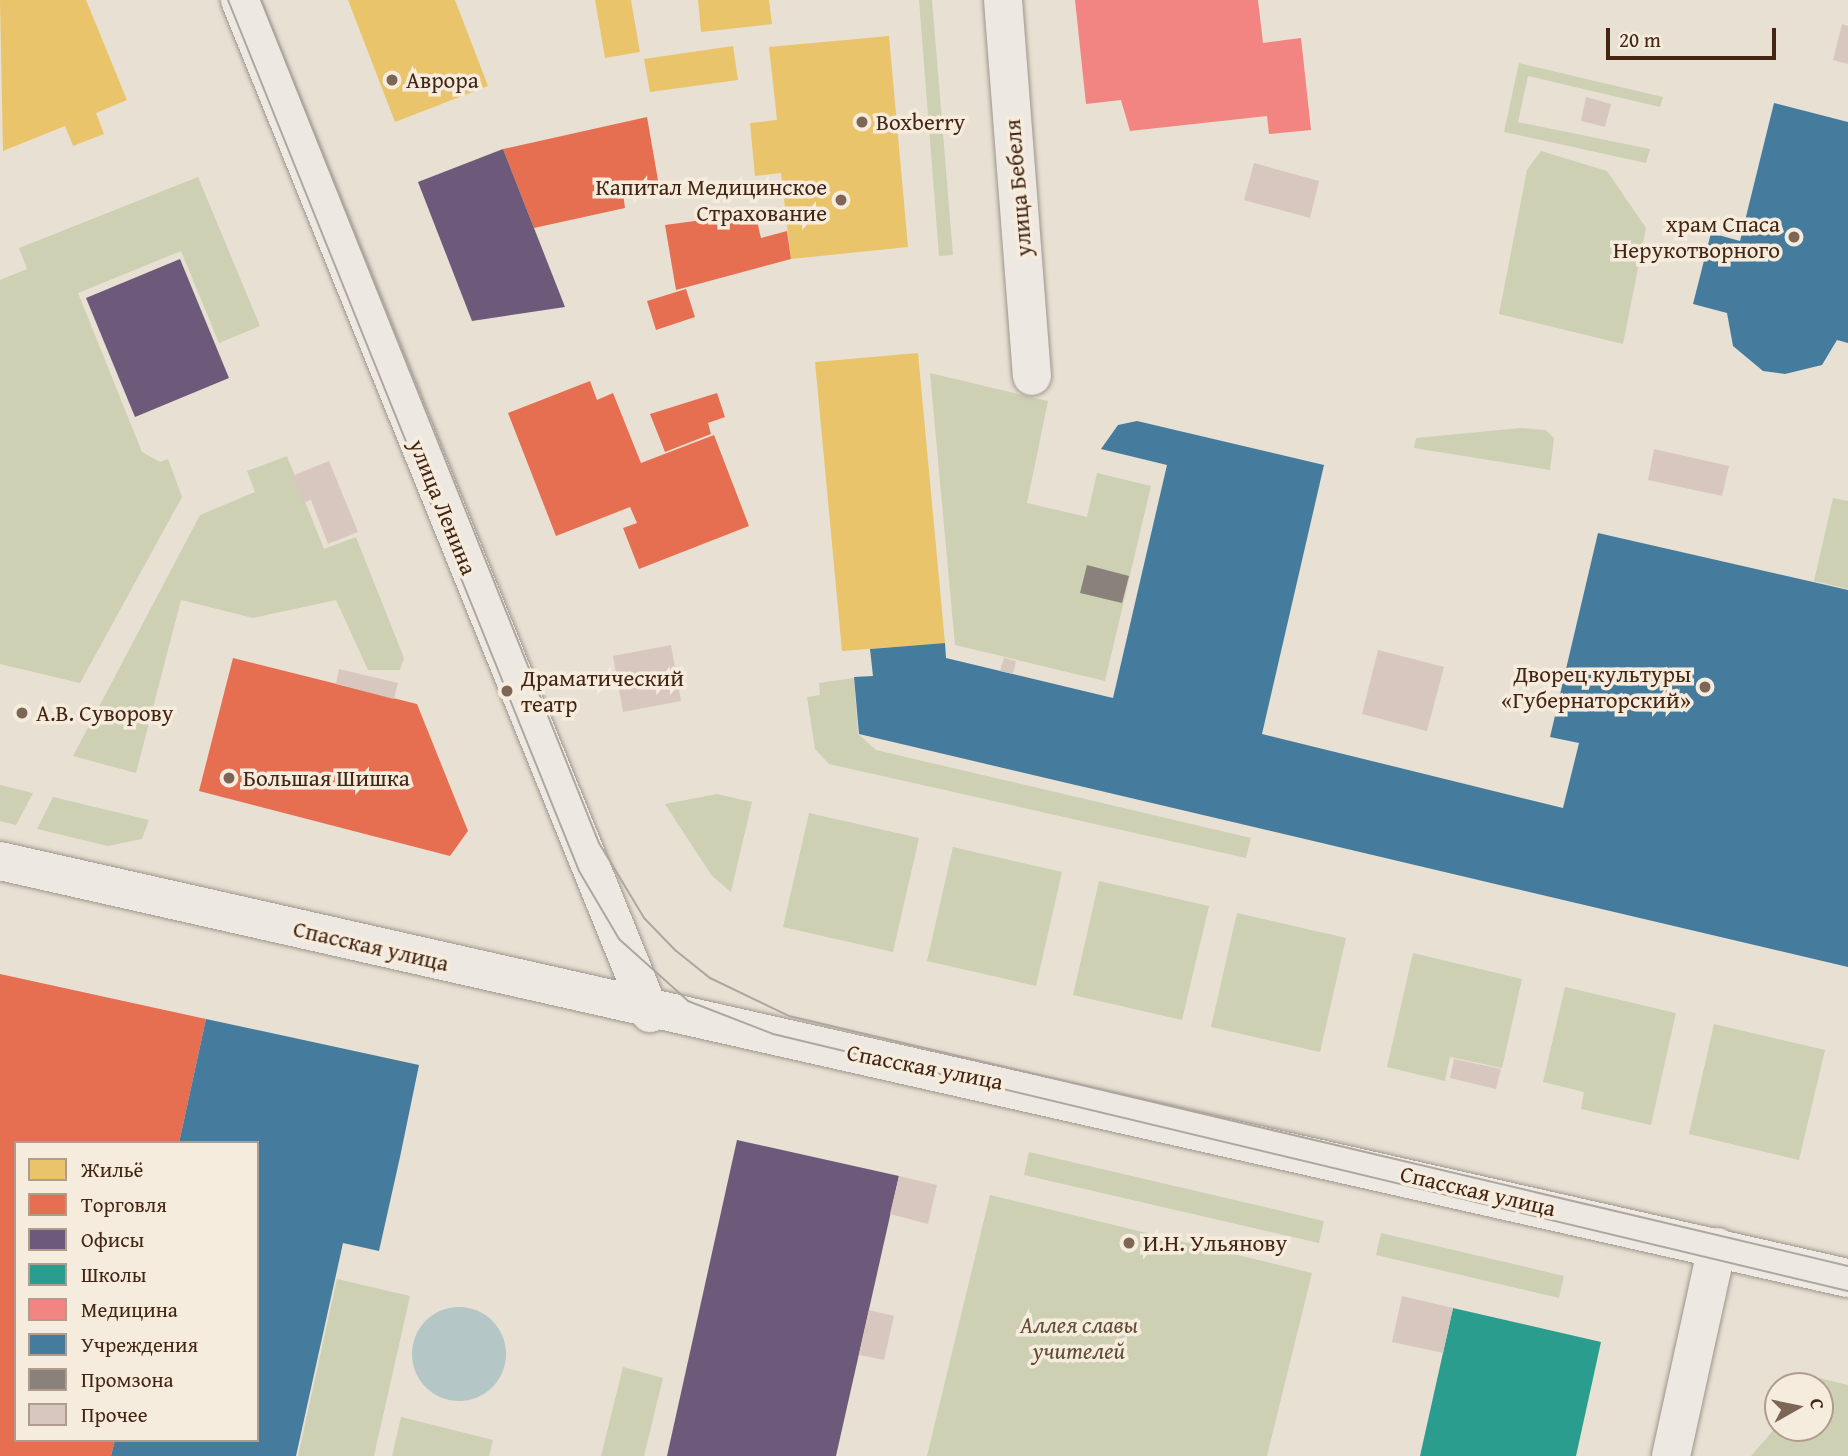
<!DOCTYPE html>
<html>
<head>
<meta charset="utf-8">
<style>
	body { margin:0 }
	#map { position:relative; width:1848px; height:1456px; overflow:hidden; background:#e8e0d3; font-family:"Gentium Book Plus",serif }
	div>[style] { position:absolute }
	[style*='--x'] { left:calc(var(--x)*1px); top:calc(var(--y)*1px); width:calc(var(--w)*1px); rotate:calc(var(--a)*1deg) }
	.green>* { inset:0; background:#cdd0b3 }
	.water>* { inset:0; background:#b5c6c6 }
	.round { border-radius:50% }
	.homes>* { inset:0; background:#e9c46a }
	.shops>* { inset:0; background:#e76f51 }
	.offices>* { inset:0; background:#6d597a }
	.schools>* { inset:0; background:#2a9d8f }
	.health>* { inset:0; background:#f28482 }
	.public>* { inset:0; background:#457b9d }
	.industry>* { inset:0; background:#8a817c }
	.building>* { inset:0; background:#d8c7bf }
	.roads { filter:drop-shadow(0 0 2px #9d958b) drop-shadow(0 0 2px #9d958b) }
	.minor>* { height:38px; margin:-19px; padding:0 19px; transform-origin:19px; border-radius:19px; background:#ede8e2 }
	.tram>* { height:2px; margin:-1px; padding:0 1px; transform-origin:1px; border-radius:1px; background:#aea7a0 }
	.dots>* { width:19px; height:19px; translate:-50% -50%; box-sizing:border-box; border:4px solid #f6ecdd; border-radius:50% }
	span { translate:-50% -50%; white-space:nowrap; text-align:center; line-height:1.15; -webkit-text-stroke:7px #f6ecdd; paint-order:stroke }
	.poi-label { font-size:23px; color:#442513 }
	.left { translate:0 -50%; text-align:left }
	.right { translate:-100% -50%; text-align:right }
	.street-label { font-size:23px; color:#442513 }
	.park-label { font-size:23px; color:#614c34; font-style:italic }
	.legend { position:absolute; left:14px; top:1141px; width:245px; height:301px; box-sizing:border-box; background:#f6ecdd; border:2px solid #af9c8c; margin:0; padding:9px 12px; list-style:none; font-size:21px; color:#442513 }
	.legend li { display:flex; align-items:center; gap:14px; height:35px }
	.legend b { width:35px; border:2px solid #af9c8c }
	.north { position:absolute; left:1764px; top:1372px; width:70px; height:70px; box-sizing:border-box; background:#f6ecdd; border:2px solid #af9c8c; border-radius:50%; rotate:81deg; font-size:19px; font-weight:700; line-height:28px; text-align:center; color:#442513 }
	.north::after { content:''; display:block; margin:auto; width:24px; height:32px; background:#7d6656; clip-path:polygon(50% 0,100% 100%,50% 72%,0 100%) }
	.scale { position:absolute; left:1606px; top:28px; width:170px; height:32px; box-sizing:border-box; border:4px solid #442513; border-top:0; padding-left:9px; font-size:21px; line-height:24px; white-space:nowrap; color:#442513; -webkit-text-stroke:5px #f6ecdd; paint-order:stroke }
</style>
</head>
<body>
<div id="map">
	<div class="green">
		<div style="clip-path:polygon(919px 0,932px 0,953px 255px,939px 256px)"></div>
		<div style="clip-path:polygon(1519px 63px,1663px 97px,1660px 107px,1528px 76px,1518px 122px,1650px 149px,1646px 163px,1504px 132px)"></div>
		<div style="clip-path:polygon(1541px 151px,1607px 171px,1646px 228px,1623px 344px,1499px 314px,1527px 170px)"></div>
		<div style="clip-path:polygon(198px 177px,260px 326px,219px 343px,181px 251px,78px 293px,142px 452px,160px 462px,168px 459px,182px 497px,80px 683px,0 664px,0 280px,27px 269px,19px 248px)"></div>
		<div style="clip-path:polygon(930px 373px,1048px 401px,1027px 503px,1087px 517px,1097px 473px,1151px 486px,1105px 681px,955px 645px)"></div>
		<div style="clip-path:polygon(1521px 428px,1546px 430px,1554px 438px,1550px 470px,1414px 448px,1416px 438px)"></div>
		<div style="clip-path:polygon(287px 456px,324px 549px,356px 537px,404px 658px,400px 670px,368px 670px,336px 600px,253px 618px,181px 600px,136px 773px,73px 756px,200px 515px,255px 492px,247px 471px)"></div>
		<div style="clip-path:polygon(1833px 498px,1848px 501px,1848px 589px,1814px 581px)"></div>
		<div style="clip-path:polygon(854px 678px,858px 734px,876px 750px,1251px 838px,1246px 858px,829px 764px,815px 749px,807px 697px,820px 695px,819px 683px)"></div>
		<div style="clip-path:polygon(0 785px,33px 793px,16px 825px,0 821px)"></div>
		<div style="clip-path:polygon(717px 794px,752px 802px,731px 892px,712px 876px,665px 804px)"></div>
		<div style="clip-path:polygon(53px 797px,149px 820px,142px 839px,108px 846px,37px 829px)"></div>
		<div style="clip-path:polygon(809px 813px,919px 838px,893px 952px,783px 927px)"></div>
		<div style="clip-path:polygon(953px 847px,1062px 872px,1036px 986px,927px 961px)"></div>
		<div style="clip-path:polygon(1099px 881px,1209px 906px,1182px 1020px,1073px 995px)"></div>
		<div style="clip-path:polygon(1237px 913px,1346px 938px,1320px 1052px,1211px 1027px)"></div>
		<div style="clip-path:polygon(1413px 953px,1522px 979px,1502px 1068px,1450px 1057px,1445px 1081px,1387px 1067px)"></div>
		<div style="clip-path:polygon(1565px 987px,1676px 1013px,1651px 1125px,1581px 1109px,1584px 1092px,1543px 1082px)"></div>
		<div style="clip-path:polygon(1714px 1024px,1825px 1050px,1799px 1160px,1689px 1134px)"></div>
		<div style="clip-path:polygon(1029px 1152px,1324px 1221px,1319px 1243px,1024px 1175px)"></div>
		<div style="clip-path:polygon(990px 1195px,1312px 1273px,1267px 1456px,927px 1456px)"></div>
		<div style="clip-path:polygon(1381px 1233px,1564px 1276px,1559px 1298px,1376px 1255px)"></div>
		<div style="clip-path:polygon(337px 1279px,410px 1296px,374px 1456px,298px 1456px)"></div>
		<div style="clip-path:polygon(623px 1367px,663px 1378px,644px 1456px,601px 1456px)"></div>
		<div style="clip-path:polygon(1811px 1376px,1848px 1385px,1848px 1456px,1751px 1456px,1778px 1425px,1820px 1428px,1820px 1386px,1808px 1386px)"></div>
		<div style="clip-path:polygon(401px 1417px,493px 1440px,489px 1456px,392px 1456px)"></div>
	</div>
	<div class="water">
		<div class="round" style="left:412px;top:1307px;width:94px;height:94px"></div>
	</div>
	<div class="homes">
		<div style="clip-path:polygon(0 0,86px 0,127px 100px,96px 113px,104px 134px,73px 146px,65px 126px,3px 151px)"></div>
		<div style="clip-path:polygon(348px 0,455px 0,488px 86px,395px 122px)"></div>
		<div style="clip-path:polygon(595px 0,631px 0,640px 52px,605px 58px)"></div>
		<div style="clip-path:polygon(698px 0,769px 0,772px 24px,701px 32px)"></div>
		<div style="clip-path:polygon(889px 36px,908px 247px,791px 259px,781px 173px,755px 176px,750px 123px,777px 120px,769px 47px)"></div>
		<div style="clip-path:polygon(733px 46px,738px 80px,650px 92px,644px 59px)"></div>
		<div style="clip-path:polygon(918px 353px,945px 643px,842px 651px,815px 362px)"></div>
	</div>
	<div class="shops">
		<div style="clip-path:polygon(647px 117px,659px 186px,623px 193px,625px 208px,534px 228px,503px 149px)"></div>
		<div style="clip-path:polygon(747px 214px,756px 217px,761px 238px,787px 231px,791px 259px,676px 290px,665px 225px)"></div>
		<div style="clip-path:polygon(686px 289px,695px 317px,656px 330px,647px 301px)"></div>
		<div style="clip-path:polygon(590px 381px,597px 400px,613px 393px,641px 463px,714px 435px,749px 526px,639px 569px,623px 528px,637px 523px,630px 507px,556px 536px,508px 413px)"></div>
		<div style="clip-path:polygon(717px 393px,725px 417px,708px 423px,711px 434px,665px 452px,650px 414px)"></div>
		<div style="clip-path:polygon(233px 658px,417px 704px,468px 831px,450px 856px,199px 791px)"></div>
		<div style="clip-path:polygon(0 974px,206px 1019px,179px 1143px,16px 1143px,16px 1440px,115px 1440px,111px 1456px,0 1456px)"></div>
	</div>
	<div class="offices">
		<div style="clip-path:polygon(503px 149px,565px 307px,472px 321px,418px 182px)"></div>
		<div style="clip-path:polygon(180px 259px,229px 378px,135px 417px,86px 298px)"></div>
		<div style="clip-path:polygon(737px 1140px,899px 1176px,836px 1456px,667px 1456px)"></div>
	</div>
	<div class="schools">
		<div style="clip-path:polygon(1453px 1308px,1601px 1342px,1576px 1456px,1420px 1456px)"></div>
	</div>
	<div class="health">
		<div style="clip-path:polygon(1075px 0,1258px 0,1263px 43px,1301px 38px,1311px 130px,1269px 134px,1267px 116px,1130px 131px,1121px 100px,1086px 104px)"></div>
	</div>
	<div class="public">
		<div style="clip-path:polygon(1774px 103px,1848px 122px,1848px 343px,1837px 340px,1822px 365px,1785px 374px,1763px 371px,1733px 346px,1727px 313px,1693px 304px,1711px 233px,1740px 241px)"></div>
		<div style="clip-path:polygon(1137px 421px,1324px 465px,1262px 734px,1563px 808px,1579px 743px,1550px 737px,1598px 533px,1848px 590px,1848px 967px,859px 734px,854px 677px,873px 676px,870px 649px,945px 643px,946px 658px,1113px 698px,1167px 465px,1101px 449px,1118px 425px)"></div>
		<div style="clip-path:polygon(206px 1019px,419px 1065px,400px 1157px,379px 1251px,343px 1243px,296px 1456px,111px 1456px,115px 1440px,257px 1440px,257px 1143px,179px 1143px)"></div>
	</div>
	<div class="industry">
		<div style="clip-path:polygon(1087px 565px,1129px 576px,1122px 603px,1080px 593px)"></div>
	</div>
	<div class="building">
		<div style="clip-path:polygon(1842px 24px,1848px 26px,1848px 64px,1833px 60px)"></div>
		<div style="clip-path:polygon(1586px 97px,1611px 104px,1605px 127px,1581px 121px)"></div>
		<div style="clip-path:polygon(1254px 163px,1319px 181px,1310px 218px,1244px 200px)"></div>
		<div style="clip-path:polygon(1654px 449px,1729px 466px,1722px 496px,1648px 480px)"></div>
		<div style="clip-path:polygon(329px 461px,358px 532px,328px 544px,311px 500px,303px 503px,292px 476px)"></div>
		<div style="clip-path:polygon(671px 645px,681px 701px,623px 712px,613px 656px)"></div>
		<div style="clip-path:polygon(1378px 650px,1444px 667px,1427px 731px,1362px 714px)"></div>
		<div style="clip-path:polygon(1004px 658px,1016px 661px,1013px 674px,1000px 671px)"></div>
		<div style="clip-path:polygon(339px 669px,398px 683px,394px 699px,336px 684px)"></div>
		<div style="clip-path:polygon(1454px 1059px,1501px 1069px,1496px 1089px,1450px 1078px)"></div>
		<div style="clip-path:polygon(899px 1176px,937px 1185px,928px 1224px,890px 1214px)"></div>
		<div style="clip-path:polygon(1402px 1296px,1453px 1308px,1443px 1353px,1392px 1342px)"></div>
		<div style="clip-path:polygon(869px 1310px,894px 1316px,884px 1360px,859px 1355px)"></div>
	</div>
	<div class="roads">
		<div class="minor">
			<div style="--x:240;--y:0;--w:1093;--a:67.96"></div>
			<div style="--x:1003;--y:0;--w:377;--a:85.6"></div>
			<div style="--x:0;--y:861;--w:1894;--a:12.72"></div>
			<div style="--x:1671;--y:1456;--w:214;--a:-77.6"></div>
		</div>
	</div>
	<div class="tram">
		<div style="--x:228;--y:0;--w:939;--a:68.05"></div>
		<div style="--x:579;--y:871;--w:79;--a:59.5"></div>
		<div style="--x:619;--y:939;--w:93;--a:41.9"></div>
		<div style="--x:688;--y:1001;--w:91;--a:21.2"></div>
		<div style="--x:773;--y:1034;--w:1105;--a:13.45"></div>
		<div style="--x:261;--y:0;--w:908;--a:68.15"></div>
		<div style="--x:599;--y:843;--w:87;--a:59"></div>
		<div style="--x:644;--y:918;--w:45;--a:45.9"></div>
		<div style="--x:675;--y:950;--w:45;--a:38.7"></div>
		<div style="--x:710;--y:978;--w:88;--a:25.7"></div>
		<div style="--x:789;--y:1016;--w:1088;--a:13.28"></div>
	</div>
	<div class="dots">
		<div style="left:392px;top:80px;background:#7d6656"></div>
		<div style="left:862px;top:122px;background:#7d6656"></div>
		<div style="left:841px;top:200px;background:#7d6656"></div>
		<div style="left:1794px;top:237px;background:#7d6656"></div>
		<div style="left:1705px;top:687px;background:#7d6656"></div>
		<div style="left:507px;top:691px;background:#7d6656"></div>
		<div style="left:22px;top:713px;background:#7d6656"></div>
		<div style="left:229px;top:778px;background:#7d6656"></div>
		<div style="left:1129px;top:1243px;background:#7d6656"></div>
	</div>
	<div class="poi-label">
		<span class="left" style="left:406px;top:80px">Аврора</span>
		<span class="left" style="left:876px;top:122px">Boxberry</span>
		<span class="right" style="left:827px;top:200px">Капитал Медицинское<br>Страхование</span>
		<span class="right" style="left:1780px;top:237px">xрам Спаса<br>Нерукотворного</span>
		<span class="right" style="left:1691px;top:687px">Дворец культуры<br>«Губернаторский»</span>
		<span class="left" style="left:521px;top:691px">Драматический<br>театр</span>
		<span class="left" style="left:36px;top:713px">А.В. Суворову</span>
		<span class="left" style="left:243px;top:778px">Большая Шишка</span>
		<span class="left" style="left:1143px;top:1243px">И.Н. Ульянову</span>
	</div>
	<div class="street-label">
		<span style="left:1018px;top:188px;rotate:-95deg">улица Бебеля</span>
		<span style="left:443px;top:507px;rotate:68deg">улица Ленина</span>
		<span style="left:371px;top:946px;rotate:13deg">Спасская улица</span>
		<span style="left:925px;top:1067px;rotate:11deg">Спасская улица</span>
		<span style="left:1478px;top:1191px;rotate:13deg">Спасская улица</span>
	</div>
	<div class="park-label">
		<span style="left:1079px;top:1338px">Аллея славы<br>учителей</span>
	</div>
	<ul class="legend">
	<li><b style="height:19px;background:#e9c46a"></b>Жильё</li>
	<li><b style="height:19px;background:#e76f51"></b>Торговля</li>
	<li><b style="height:19px;background:#6d597a"></b>Офисы</li>
	<li><b style="height:19px;background:#2a9d8f"></b>Школы</li>
	<li><b style="height:19px;background:#f28482"></b>Медицина</li>
	<li><b style="height:19px;background:#457b9d"></b>Учреждения</li>
	<li><b style="height:19px;background:#8a817c"></b>Промзона</li>
	<li><b style="height:19px;background:#d8c7bf"></b>Прочее</li>
	</ul>
	<div class="north">С</div>
	<div class="scale">20 m</div>
</div>
</body>
</html>
